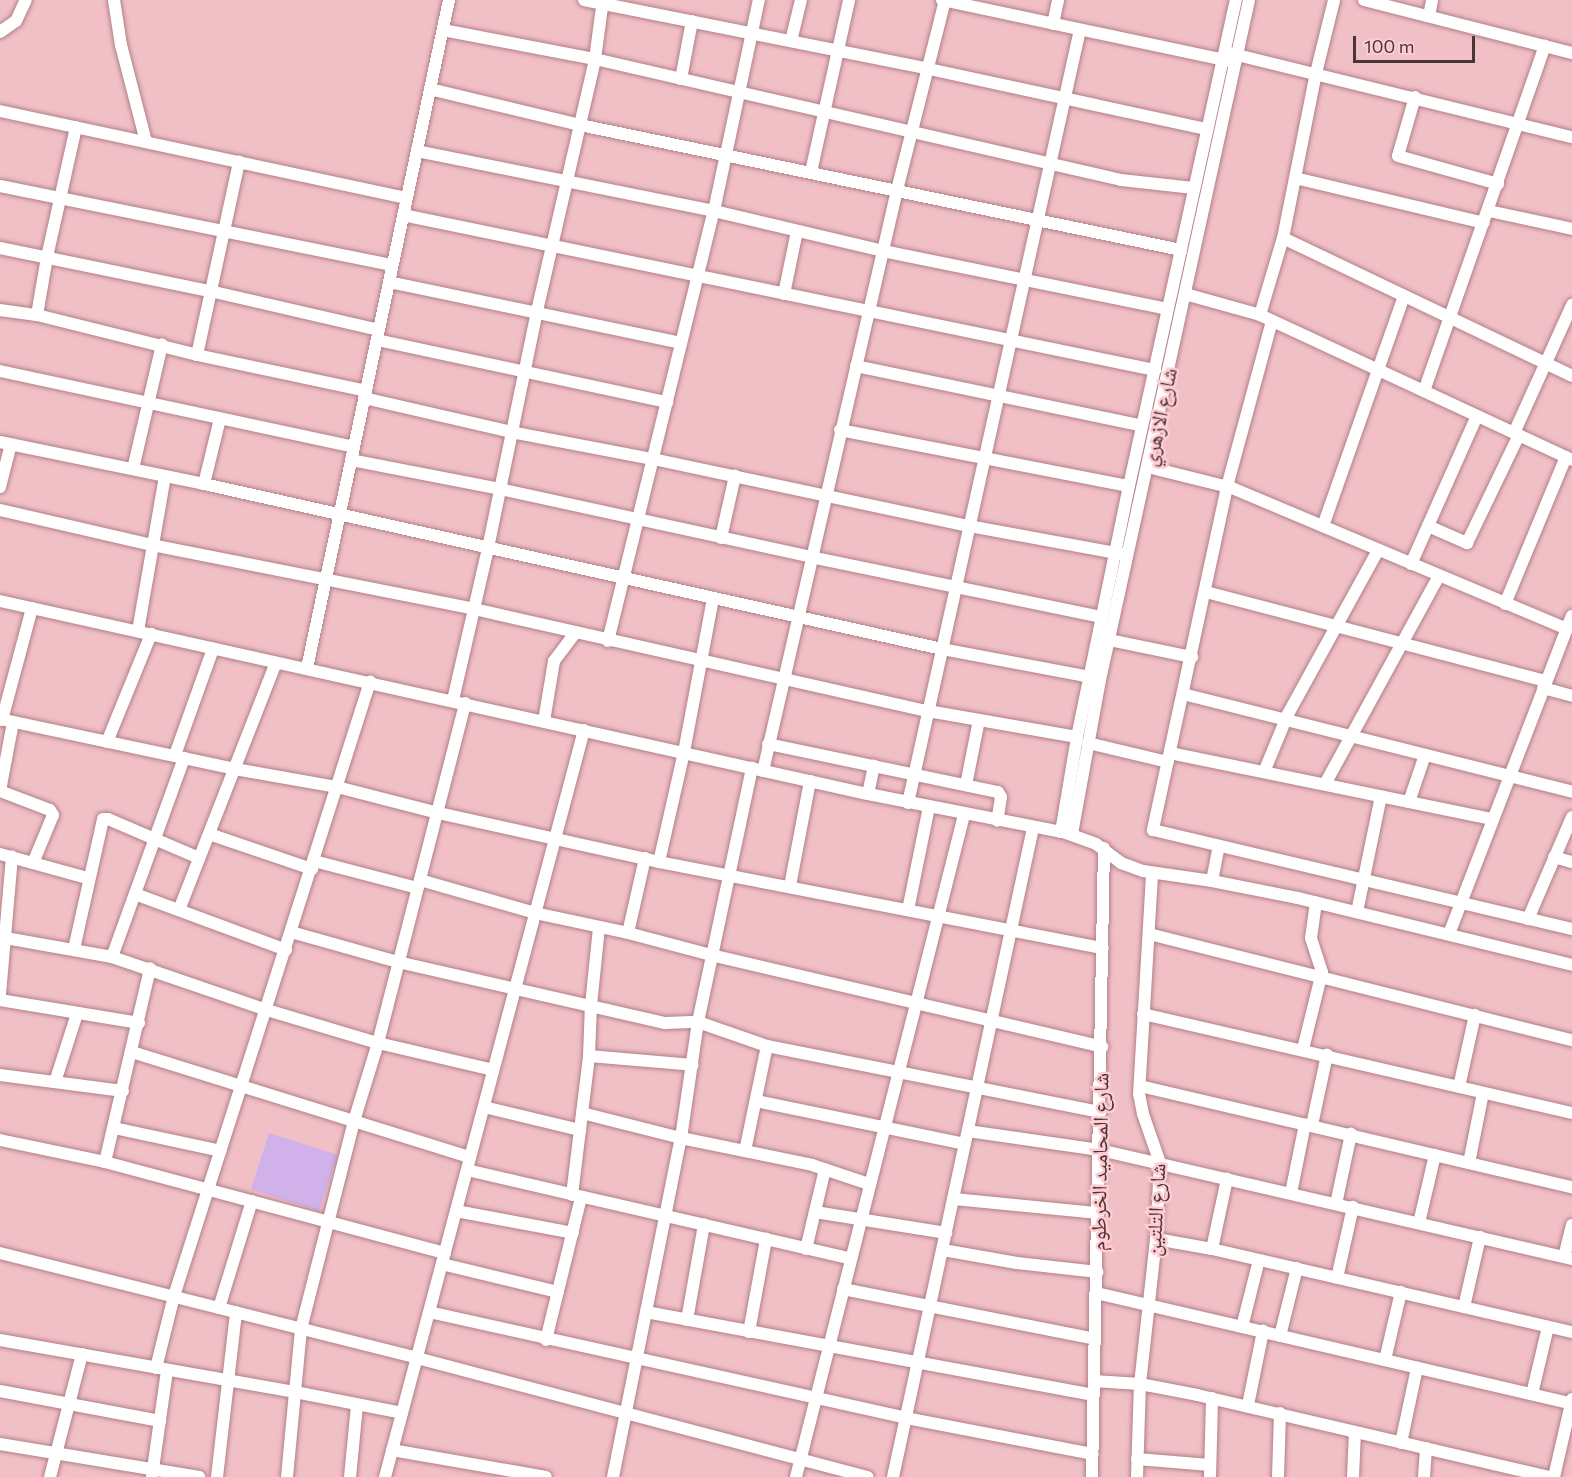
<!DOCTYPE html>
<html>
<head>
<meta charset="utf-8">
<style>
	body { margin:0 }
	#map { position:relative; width:1572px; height:1477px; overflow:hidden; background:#f1bfc6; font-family:Commissioner,"Noto Naskh Arabic",sans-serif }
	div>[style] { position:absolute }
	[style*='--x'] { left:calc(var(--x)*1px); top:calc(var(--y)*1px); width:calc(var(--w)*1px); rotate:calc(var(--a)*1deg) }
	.green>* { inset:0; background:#d0b1ea }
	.roads { filter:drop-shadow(0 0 2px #b08187) drop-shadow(0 0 2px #b08187) }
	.minor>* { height:12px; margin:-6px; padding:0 6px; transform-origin:6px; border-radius:6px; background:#fff }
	span { translate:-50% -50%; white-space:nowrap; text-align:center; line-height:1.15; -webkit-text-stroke:5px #ffccd2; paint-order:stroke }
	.street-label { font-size:21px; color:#493538 }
	.scale { position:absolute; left:1353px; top:36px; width:122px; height:27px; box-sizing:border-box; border:3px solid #493538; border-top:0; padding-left:8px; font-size:18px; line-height:21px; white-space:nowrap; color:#493538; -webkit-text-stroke:4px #ffccd2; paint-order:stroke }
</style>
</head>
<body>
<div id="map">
	<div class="green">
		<div style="clip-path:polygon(269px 1133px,338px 1155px,319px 1211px,251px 1189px)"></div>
	</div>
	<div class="roads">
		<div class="minor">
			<div style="--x:114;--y:0;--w:46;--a:81.2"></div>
			<div style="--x:121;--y:45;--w:100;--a:75.5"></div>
			<div style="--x:584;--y:0;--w:352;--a:11.3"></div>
			<div style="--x:929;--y:69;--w:284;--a:12.2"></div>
			<div style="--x:942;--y:0;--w:292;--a:12"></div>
			<div style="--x:1364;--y:0;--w:215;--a:14.3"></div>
			<div style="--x:1429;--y:16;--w:16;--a:-79"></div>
			<div style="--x:1053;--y:24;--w:25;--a:-78"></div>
			<div style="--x:443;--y:30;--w:155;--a:10.8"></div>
			<div style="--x:595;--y:59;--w:540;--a:12.95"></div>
			<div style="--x:1121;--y:180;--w:73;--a:6.3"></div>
			<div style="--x:0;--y:32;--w:19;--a:-35"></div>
			<div style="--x:16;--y:21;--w:23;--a:-65"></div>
			<div style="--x:791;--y:41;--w:42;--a:-76.3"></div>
			<div style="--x:1229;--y:53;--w:353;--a:13.8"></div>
			<div style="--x:681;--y:79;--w:59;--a:-79.3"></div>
			<div style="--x:430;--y:89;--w:154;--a:13.5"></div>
			<div style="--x:580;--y:125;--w:614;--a:11.75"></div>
			<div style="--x:1415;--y:97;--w:61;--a:106.1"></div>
			<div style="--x:1398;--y:156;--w:104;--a:15.6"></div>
			<div style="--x:0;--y:111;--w:416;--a:12.1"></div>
			<div style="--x:417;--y:151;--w:303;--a:11.4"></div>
			<div style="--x:714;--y:211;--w:174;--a:13.3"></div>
			<div style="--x:883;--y:251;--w:290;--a:11.5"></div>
			<div style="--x:811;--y:172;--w:176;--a:-77.5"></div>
			<div style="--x:1295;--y:178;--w:194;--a:13.4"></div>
			<div style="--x:0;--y:186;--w:400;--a:11.4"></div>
			<div style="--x:1489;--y:211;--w:85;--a:12.2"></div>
			<div style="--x:403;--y:215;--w:768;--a:11.65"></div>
			<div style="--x:1283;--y:238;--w:320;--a:25.5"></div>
			<div style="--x:0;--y:248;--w:214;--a:11.6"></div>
			<div style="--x:210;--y:291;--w:173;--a:13"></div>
			<div style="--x:389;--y:282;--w:298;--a:11.8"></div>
			<div style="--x:784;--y:294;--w:64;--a:-78.3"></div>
			<div style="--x:1185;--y:294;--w:78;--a:15.6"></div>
			<div style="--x:1260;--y:315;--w:344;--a:24.9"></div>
			<div style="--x:0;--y:310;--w:37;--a:8"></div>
			<div style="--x:37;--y:315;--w:165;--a:14"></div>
			<div style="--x:197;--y:355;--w:173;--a:12"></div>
			<div style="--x:37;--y:315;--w:59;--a:-80.2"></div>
			<div style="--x:47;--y:257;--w:133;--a:-77.4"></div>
			<div style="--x:1260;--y:315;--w:80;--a:-73.4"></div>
			<div style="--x:1283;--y:238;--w:168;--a:-78.7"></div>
			<div style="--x:1316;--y:73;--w:75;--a:-76.1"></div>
			<div style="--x:1272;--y:321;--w:172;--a:105.2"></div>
			<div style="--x:1227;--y:487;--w:351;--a:102.2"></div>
			<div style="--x:1153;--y:830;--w:431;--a:13.3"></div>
			<div style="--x:377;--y:340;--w:297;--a:12.1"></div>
			<div style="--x:197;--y:355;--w:198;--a:-77.7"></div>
			<div style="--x:856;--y:366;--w:292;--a:11.8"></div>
			<div style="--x:0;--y:371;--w:362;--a:12.1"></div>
			<div style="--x:1424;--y:391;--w:366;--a:-70.7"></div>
			<div style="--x:364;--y:398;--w:151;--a:13"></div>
			<div style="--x:511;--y:432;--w:145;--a:10.8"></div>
			<div style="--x:653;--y:459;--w:323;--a:12"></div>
			<div style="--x:969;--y:526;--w:155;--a:10.4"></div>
			<div style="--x:840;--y:430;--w:294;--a:11"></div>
			<div style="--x:1514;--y:433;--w:141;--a:-65.6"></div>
			<div style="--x:0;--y:442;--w:208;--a:11.6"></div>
			<div style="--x:204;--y:484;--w:756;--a:12.6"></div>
			<div style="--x:942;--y:649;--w:151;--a:10.7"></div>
			<div style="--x:351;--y:460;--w:152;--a:11"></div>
			<div style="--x:500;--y:489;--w:318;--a:12.3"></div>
			<div style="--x:811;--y:557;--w:296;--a:11.7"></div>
			<div style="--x:1148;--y:467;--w:87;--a:14"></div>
			<div style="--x:1232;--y:488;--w:363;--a:22.8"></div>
			<div style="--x:133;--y:469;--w:128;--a:-76.9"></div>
			<div style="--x:204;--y:484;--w:67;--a:-76.2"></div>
			<div style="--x:0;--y:487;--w:44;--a:-75.7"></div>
			<div style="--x:0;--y:510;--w:156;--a:13"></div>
			<div style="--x:152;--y:545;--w:328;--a:11.2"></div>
			<div style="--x:474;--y:609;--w:465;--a:12.7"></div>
			<div style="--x:928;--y:711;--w:151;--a:9.9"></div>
			<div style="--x:1323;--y:526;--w:244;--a:-70.6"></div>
			<div style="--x:1428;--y:526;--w:43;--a:23.6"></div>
			<div style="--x:1467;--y:543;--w:120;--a:-64.3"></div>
			<div style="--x:721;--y:538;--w:64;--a:-77.3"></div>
			<div style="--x:1411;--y:564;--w:162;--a:-66"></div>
			<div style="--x:1206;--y:592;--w:351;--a:14.7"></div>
			<div style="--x:0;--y:601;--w:889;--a:12.54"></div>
			<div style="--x:868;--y:794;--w:202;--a:11.1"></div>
			<div style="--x:1066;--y:833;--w:32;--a:20"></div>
			<div style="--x:1096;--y:844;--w:31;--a:37"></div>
			<div style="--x:1121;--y:863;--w:23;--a:20"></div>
			<div style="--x:1143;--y:871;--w:70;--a:8.2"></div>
			<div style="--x:1212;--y:881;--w:88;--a:11.2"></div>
			<div style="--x:1298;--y:898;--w:282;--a:13.7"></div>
			<div style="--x:1505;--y:604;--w:159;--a:-67.5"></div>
			<div style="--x:138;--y:631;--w:157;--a:-80.1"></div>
			<div style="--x:1110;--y:640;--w:84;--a:11.7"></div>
			<div style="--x:608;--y:641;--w:443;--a:-76.2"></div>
			<div style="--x:714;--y:211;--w:216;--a:-78"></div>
			<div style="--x:307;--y:668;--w:683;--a:-78"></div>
			<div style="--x:1543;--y:688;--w:30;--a:15"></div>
			<div style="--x:1183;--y:694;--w:401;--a:14.1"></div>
			<div style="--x:453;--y:700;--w:156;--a:-77"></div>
			<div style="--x:488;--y:548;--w:242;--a:-78.3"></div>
			<div style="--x:537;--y:311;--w:259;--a:-77"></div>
			<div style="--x:595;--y:59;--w:60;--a:-82.3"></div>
			<div style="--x:0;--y:719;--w:240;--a:12"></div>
			<div style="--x:235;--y:769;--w:104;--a:10"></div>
			<div style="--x:337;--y:787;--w:104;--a:14.4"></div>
			<div style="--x:438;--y:813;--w:226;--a:12.5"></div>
			<div style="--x:659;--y:862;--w:452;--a:11"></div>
			<div style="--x:2;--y:720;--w:116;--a:-75"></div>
			<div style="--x:544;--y:721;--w:61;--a:-80.5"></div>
			<div style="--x:554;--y:661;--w:35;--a:-53"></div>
			<div style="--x:107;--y:742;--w:117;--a:-67.8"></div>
			<div style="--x:1088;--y:743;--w:82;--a:13.4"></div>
			<div style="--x:768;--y:744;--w:235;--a:11.8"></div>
			<div style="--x:998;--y:792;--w:6;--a:59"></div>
			<div style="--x:1001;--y:797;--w:24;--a:99"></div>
			<div style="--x:1170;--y:753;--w:329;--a:11.6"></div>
			<div style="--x:175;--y:755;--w:113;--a:-70.3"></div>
			<div style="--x:763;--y:771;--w:596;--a:-77.01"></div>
			<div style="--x:897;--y:190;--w:196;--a:-75.8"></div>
			<div style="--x:1264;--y:772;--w:63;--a:-67.5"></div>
			<div style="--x:1288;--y:714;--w:187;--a:-61.2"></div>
			<div style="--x:1325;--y:784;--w:237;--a:-61.3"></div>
			<div style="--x:966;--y:785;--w:66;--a:-78.7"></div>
			<div style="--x:0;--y:791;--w:53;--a:20.8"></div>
			<div style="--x:50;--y:810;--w:6;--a:59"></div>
			<div style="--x:53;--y:815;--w:52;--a:112.6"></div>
			<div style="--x:0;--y:791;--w:70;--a:-79.3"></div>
			<div style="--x:868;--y:794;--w:29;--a:-78"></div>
			<div style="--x:1409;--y:802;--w:50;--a:-71.2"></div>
			<div style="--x:908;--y:803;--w:792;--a:-77.46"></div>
			<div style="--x:1061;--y:832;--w:96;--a:-80.4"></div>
			<div style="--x:1077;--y:737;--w:256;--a:-78.3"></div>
			<div style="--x:1129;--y:486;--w:498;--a:-77.6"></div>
			<div style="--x:209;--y:834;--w:109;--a:18.8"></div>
			<div style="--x:1072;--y:834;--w:157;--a:-79.7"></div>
			<div style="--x:1100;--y:680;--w:696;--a:-77.64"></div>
			<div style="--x:0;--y:854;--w:90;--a:15.4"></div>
			<div style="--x:1554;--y:857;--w:19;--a:16"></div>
			<div style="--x:314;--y:861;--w:107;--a:14.6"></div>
			<div style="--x:659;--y:862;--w:113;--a:-77.2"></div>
			<div style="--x:684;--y:752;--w:157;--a:-79.3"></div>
			<div style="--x:420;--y:880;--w:120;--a:16"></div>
			<div style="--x:535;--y:913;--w:95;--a:12.1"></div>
			<div style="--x:628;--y:933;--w:86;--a:14.8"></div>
			<div style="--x:711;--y:955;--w:402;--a:13.2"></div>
			<div style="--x:1212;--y:881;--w:36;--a:-79"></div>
			<div style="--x:790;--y:886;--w:107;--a:-79.2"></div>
			<div style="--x:135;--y:894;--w:161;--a:20.3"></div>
			<div style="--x:179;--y:910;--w:265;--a:-68.6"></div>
			<div style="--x:908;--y:910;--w:105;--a:-78.5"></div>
			<div style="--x:1357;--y:912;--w:118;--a:-78.3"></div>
			<div style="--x:1528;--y:919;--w:111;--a:-66.7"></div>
			<div style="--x:291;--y:932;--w:111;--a:15.7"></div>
			<div style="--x:398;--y:962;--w:274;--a:12.9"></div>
			<div style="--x:665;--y:1023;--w:33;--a:-2"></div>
			<div style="--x:698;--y:1022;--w:73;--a:19.2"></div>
			<div style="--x:767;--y:1046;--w:340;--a:11.2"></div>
			<div style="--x:628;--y:933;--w:77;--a:-77.2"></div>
			<div style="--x:1149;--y:934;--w:436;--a:14.1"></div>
			<div style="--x:1449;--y:934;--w:341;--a:-68.9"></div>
			<div style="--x:0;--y:937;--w:114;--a:10.1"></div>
			<div style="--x:112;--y:957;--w:164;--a:18.9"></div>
			<div style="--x:267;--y:1010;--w:116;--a:16.6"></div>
			<div style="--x:378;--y:1043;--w:118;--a:13.2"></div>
			<div style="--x:74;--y:949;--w:133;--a:-77.4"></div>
			<div style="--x:103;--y:819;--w:5;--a:0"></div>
			<div style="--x:108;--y:819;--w:99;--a:23.2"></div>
			<div style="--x:112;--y:957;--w:212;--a:-70.1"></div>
			<div style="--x:0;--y:994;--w:138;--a:-85"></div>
			<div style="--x:0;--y:1000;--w:141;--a:9.4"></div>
			<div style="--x:1143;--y:1014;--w:440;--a:13"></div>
			<div style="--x:1303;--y:1049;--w:79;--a:-76.1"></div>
			<div style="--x:1322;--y:972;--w:36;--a:-108"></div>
			<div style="--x:1311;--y:938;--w:36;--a:-82"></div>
			<div style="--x:132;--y:1052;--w:354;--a:17.3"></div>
			<div style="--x:589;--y:1056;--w:104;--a:4.9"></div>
			<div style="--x:0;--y:1075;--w:124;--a:7.4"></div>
			<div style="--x:55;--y:1082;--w:71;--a:-72.1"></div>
			<div style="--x:1140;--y:1086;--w:444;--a:13.2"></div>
			<div style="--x:1459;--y:1087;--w:74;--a:-77.5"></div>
			<div style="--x:756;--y:1101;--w:213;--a:11.6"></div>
			<div style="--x:484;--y:1107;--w:99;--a:13.5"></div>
			<div style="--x:582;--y:1113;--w:102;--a:14.2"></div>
			<div style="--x:681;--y:1138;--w:134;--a:11.6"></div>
			<div style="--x:812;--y:1165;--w:60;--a:18.4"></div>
			<div style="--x:1312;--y:1125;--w:72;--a:-77.9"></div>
			<div style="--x:114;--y:1128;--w:109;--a:12.1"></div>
			<div style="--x:968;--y:1131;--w:133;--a:8.2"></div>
			<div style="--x:1100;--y:1150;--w:484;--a:13"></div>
			<div style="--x:0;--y:1140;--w:107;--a:11.8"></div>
			<div style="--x:105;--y:1162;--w:352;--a:15"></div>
			<div style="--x:745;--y:1151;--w:107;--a:-78.2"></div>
			<div style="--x:105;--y:1162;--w:199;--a:-76.9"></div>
			<div style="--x:1469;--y:1163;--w:71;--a:-78.7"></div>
			<div style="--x:467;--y:1170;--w:394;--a:13"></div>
			<div style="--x:1291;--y:1193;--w:70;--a:-78.5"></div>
			<div style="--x:572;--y:1195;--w:140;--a:-83"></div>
			<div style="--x:589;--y:1056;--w:51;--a:-87.8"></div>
			<div style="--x:591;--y:1005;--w:78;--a:-84.1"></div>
			<div style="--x:954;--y:1199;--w:145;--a:5.6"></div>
			<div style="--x:1336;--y:1204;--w:72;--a:-77.9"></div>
			<div style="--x:456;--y:1211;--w:119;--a:10.6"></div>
			<div style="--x:815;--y:1212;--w:133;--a:9.1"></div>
			<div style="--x:1419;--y:1223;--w:70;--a:-76.8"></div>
			<div style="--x:1156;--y:1239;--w:57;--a:10.1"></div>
			<div style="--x:1212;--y:1249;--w:369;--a:13"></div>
			<div style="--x:806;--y:1249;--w:82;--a:-76.6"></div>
			<div style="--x:1212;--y:1249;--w:72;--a:-77.9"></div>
			<div style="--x:943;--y:1250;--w:75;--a:10"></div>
			<div style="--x:1017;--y:1263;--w:81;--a:6.4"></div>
			<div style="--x:0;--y:1253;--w:430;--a:14.1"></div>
			<div style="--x:417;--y:1358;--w:466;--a:14.8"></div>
			<div style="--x:1564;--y:1257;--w:33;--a:-76"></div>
			<div style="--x:442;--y:1264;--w:119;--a:13.6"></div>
			<div style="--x:1337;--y:1278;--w:73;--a:-77.3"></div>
			<div style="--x:843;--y:1289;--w:257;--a:11.2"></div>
			<div style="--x:1096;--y:1293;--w:489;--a:13.1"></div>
			<div style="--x:1464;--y:1307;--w:72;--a:-77.1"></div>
			<div style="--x:219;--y:1308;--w:112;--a:-72.9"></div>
			<div style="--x:429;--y:1312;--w:489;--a:12.5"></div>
			<div style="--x:906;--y:1418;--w:190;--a:10.9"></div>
			<div style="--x:646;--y:1312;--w:454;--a:10.5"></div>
			<div style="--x:687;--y:1320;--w:97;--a:-79.9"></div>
			<div style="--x:1242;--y:1327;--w:69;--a:-75.8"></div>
			<div style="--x:749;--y:1332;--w:95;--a:-79.6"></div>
			<div style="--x:1280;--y:1336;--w:70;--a:-76"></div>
			<div style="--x:0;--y:1340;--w:300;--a:10"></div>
			<div style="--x:295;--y:1392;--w:109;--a:11.1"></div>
			<div style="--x:546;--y:1340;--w:147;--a:-76.2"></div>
			<div style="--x:1385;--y:1360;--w:70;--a:-76.8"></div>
			<div style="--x:156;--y:1368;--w:74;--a:-76"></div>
			<div style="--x:174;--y:1296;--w:645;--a:-72.3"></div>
			<div style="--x:1094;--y:1381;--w:46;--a:3.7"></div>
			<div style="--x:1140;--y:1384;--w:58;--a:10.9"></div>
			<div style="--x:1197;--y:1395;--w:361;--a:13.1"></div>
			<div style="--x:0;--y:1391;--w:163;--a:10.6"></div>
			<div style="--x:1532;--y:1394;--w:69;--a:-76.6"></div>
			<div style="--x:1248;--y:1405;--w:76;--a:-78.5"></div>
			<div style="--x:1401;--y:1443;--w:77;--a:-78"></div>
			<div style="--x:0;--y:1444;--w:202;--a:9.4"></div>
			<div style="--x:392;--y:1450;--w:156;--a:9.9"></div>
			<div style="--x:1137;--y:1459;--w:73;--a:4.7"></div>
			<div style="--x:152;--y:1476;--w:107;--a:-81.9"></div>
			<div style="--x:50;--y:1477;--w:127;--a:-75.4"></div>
			<div style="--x:217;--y:1477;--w:166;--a:-83.4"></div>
			<div style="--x:287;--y:1477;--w:149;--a:-84.6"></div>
			<div style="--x:301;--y:1329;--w:215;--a:-75.7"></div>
			<div style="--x:354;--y:1121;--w:82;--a:-72.9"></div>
			<div style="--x:378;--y:1043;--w:351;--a:-75.6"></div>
			<div style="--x:350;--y:1477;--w:71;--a:-84.4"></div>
			<div style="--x:385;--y:1477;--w:773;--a:-75.08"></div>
			<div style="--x:613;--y:1477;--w:346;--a:-78.7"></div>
			<div style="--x:681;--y:1138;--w:117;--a:-81.7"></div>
			<div style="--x:698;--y:1022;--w:260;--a:-78"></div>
			<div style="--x:796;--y:1477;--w:683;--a:-75.76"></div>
			<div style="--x:893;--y:1477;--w:664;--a:-77.83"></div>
			<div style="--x:1092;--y:1477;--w:629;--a:-88.91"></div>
			<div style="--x:1137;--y:1477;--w:93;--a:-88.2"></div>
			<div style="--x:1140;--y:1384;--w:146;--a:-83.7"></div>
			<div style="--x:1156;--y:1239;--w:76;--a:-87"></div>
			<div style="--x:1160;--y:1163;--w:52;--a:-109.1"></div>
			<div style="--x:1143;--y:1114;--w:20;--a:-101"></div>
			<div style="--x:1139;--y:1094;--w:221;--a:-86.6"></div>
			<div style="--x:1210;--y:1477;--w:79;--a:-88.5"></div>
			<div style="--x:1278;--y:1477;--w:64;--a:-88.2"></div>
			<div style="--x:1353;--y:1477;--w:45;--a:-87.5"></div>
			<div style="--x:1424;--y:1477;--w:29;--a:-86"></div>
			<div style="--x:1554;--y:1477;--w:80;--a:-77"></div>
		</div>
	</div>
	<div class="street-label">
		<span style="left:1159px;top:417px;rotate:-78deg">شارع الازهري</span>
		<span style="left:1099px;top:1162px;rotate:-89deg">شارع المحاميد الخرطوم</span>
		<span style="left:1155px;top:1210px;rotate:-87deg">شارع التلتين</span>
	</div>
	<div class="scale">100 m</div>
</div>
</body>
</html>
